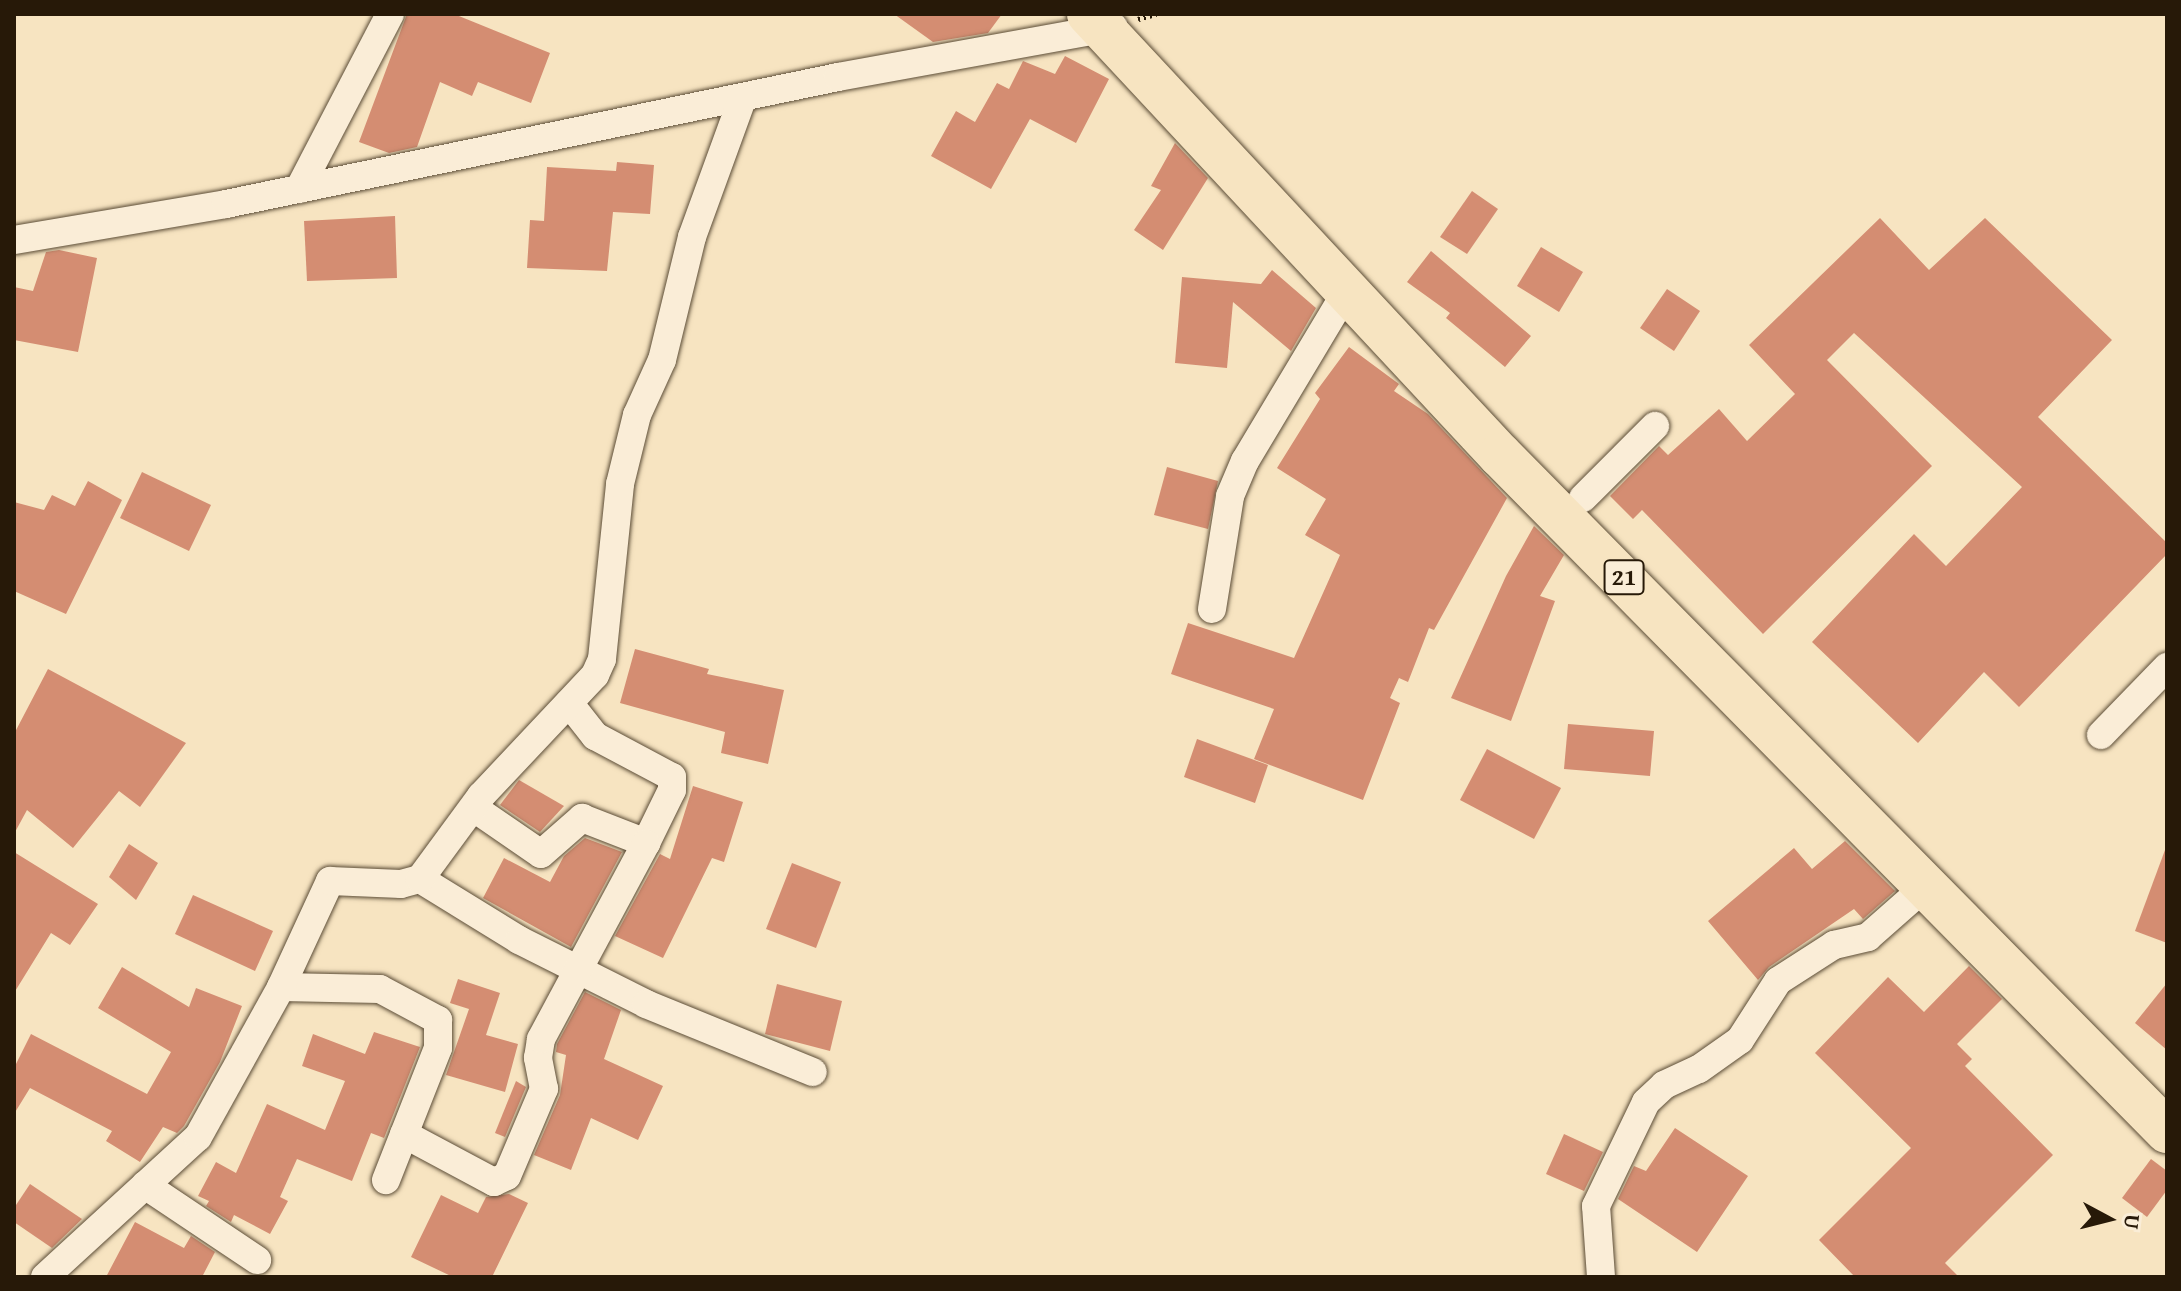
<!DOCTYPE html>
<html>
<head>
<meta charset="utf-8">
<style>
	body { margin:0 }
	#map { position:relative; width:2181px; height:1291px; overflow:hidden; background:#f7e4c1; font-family:"Gentium Book Plus",serif }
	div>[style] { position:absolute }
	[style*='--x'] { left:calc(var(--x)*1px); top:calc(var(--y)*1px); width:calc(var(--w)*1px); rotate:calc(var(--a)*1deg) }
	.building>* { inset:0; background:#d48d72 }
	.path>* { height:5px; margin-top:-2.5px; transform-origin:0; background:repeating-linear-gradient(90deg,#271908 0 2px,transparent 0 6px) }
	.roads { filter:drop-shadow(0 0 2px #5b4c36) drop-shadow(0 0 2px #5b4c36) }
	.minor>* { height:28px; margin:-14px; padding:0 14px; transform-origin:14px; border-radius:14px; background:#faedd7 }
	.trunk>* { height:44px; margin:-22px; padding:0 22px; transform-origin:22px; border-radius:22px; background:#f7e4c1 }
	span { translate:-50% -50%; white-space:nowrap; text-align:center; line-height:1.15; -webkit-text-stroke:6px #faedd7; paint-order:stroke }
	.shield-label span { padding:2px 6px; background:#faedd7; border:2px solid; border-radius:6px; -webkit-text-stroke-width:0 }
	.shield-label { font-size:24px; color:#271908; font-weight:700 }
	.frame { position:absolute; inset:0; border:16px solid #271908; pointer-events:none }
	.north { position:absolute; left:2069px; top:1179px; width:80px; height:80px; -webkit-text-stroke:6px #faedd7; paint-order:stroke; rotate:97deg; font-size:22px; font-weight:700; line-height:32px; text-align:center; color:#271908 }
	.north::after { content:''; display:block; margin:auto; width:28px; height:36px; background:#271908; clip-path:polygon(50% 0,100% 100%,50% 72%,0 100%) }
</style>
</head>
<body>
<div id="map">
	<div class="building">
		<div style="clip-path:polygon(407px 14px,454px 14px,550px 53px,531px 103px,478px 82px,472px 96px,440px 82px,417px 147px,389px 153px,359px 142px)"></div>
		<div style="clip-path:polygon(894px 14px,1002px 14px,988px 33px,933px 42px)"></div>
		<div style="clip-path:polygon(1065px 56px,1109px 79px,1076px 143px,1030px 119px,991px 189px,931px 156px,956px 111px,975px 122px,997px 83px,1009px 89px,1023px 61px,1055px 74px)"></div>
		<div style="clip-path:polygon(1175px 143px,1208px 178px,1163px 250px,1134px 230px,1161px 190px,1151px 186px)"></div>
		<div style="clip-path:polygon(617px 162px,654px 165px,650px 214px,613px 212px,607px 271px,527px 268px,530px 220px,544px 221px,547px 167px,616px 171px)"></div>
		<div style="clip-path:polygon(1472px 191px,1498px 209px,1467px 254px,1440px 237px)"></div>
		<div style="clip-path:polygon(395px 216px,397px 278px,307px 281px,304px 221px)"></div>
		<div style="clip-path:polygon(1880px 218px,1929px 270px,1985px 218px,2112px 340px,2038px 417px,2167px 543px,2167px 554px,2019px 707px,1984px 672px,1918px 743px,1812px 642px,1914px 534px,1946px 566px,2022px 487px,1854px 333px,1827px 360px,1932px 466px,1763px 634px,1642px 510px,1633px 519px,1610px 496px,1659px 446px,1668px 455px,1719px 409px,1747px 441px,1795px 394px,1749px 345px)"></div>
		<div style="clip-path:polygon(1541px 247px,1583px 272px,1559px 312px,1517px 286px)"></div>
		<div style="clip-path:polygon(59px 250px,97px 258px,78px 352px,14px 340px,14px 287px,33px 291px,46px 252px)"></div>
		<div style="clip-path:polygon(1431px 251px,1531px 336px,1505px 367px,1446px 318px,1450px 313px,1407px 282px)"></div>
		<div style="clip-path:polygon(1272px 270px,1316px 308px,1291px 351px,1233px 302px,1227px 368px,1175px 363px,1182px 277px,1261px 284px)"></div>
		<div style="clip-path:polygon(1667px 289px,1700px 311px,1674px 351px,1640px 328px)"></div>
		<div style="clip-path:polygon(1349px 347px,1399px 384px,1394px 391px,1428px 414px,1507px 498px,1434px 630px,1429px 628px,1408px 682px,1399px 678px,1390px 698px,1400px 703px,1363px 800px,1254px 759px,1274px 709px,1171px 674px,1188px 623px,1294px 658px,1340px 555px,1305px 535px,1326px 499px,1277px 468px,1320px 399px,1315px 393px)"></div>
		<div style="clip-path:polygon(1167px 467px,1218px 481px,1208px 529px,1154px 515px)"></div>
		<div style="clip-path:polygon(142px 472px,211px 505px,189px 551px,120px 518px)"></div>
		<div style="clip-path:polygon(88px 481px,122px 500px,66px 614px,14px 591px,14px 502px,44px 510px,52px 495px,75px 506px)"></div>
		<div style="clip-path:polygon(1534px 526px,1564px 555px,1540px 596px,1555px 601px,1511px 721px,1451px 698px,1506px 576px)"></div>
		<div style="clip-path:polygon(635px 649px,709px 669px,707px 674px,784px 690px,768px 764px,721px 753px,725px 732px,620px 703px)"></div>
		<div style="clip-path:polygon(48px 669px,186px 743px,140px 807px,119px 791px,73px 848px,27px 810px,14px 834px,14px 734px)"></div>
		<div style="clip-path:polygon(1568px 724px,1654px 731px,1650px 776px,1564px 769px)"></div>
		<div style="clip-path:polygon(1197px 739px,1268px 765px,1255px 803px,1184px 777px)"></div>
		<div style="clip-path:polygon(1487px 749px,1561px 788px,1534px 839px,1460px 800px)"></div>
		<div style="clip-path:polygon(519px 780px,564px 806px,540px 832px,500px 805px)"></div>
		<div style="clip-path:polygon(693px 786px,743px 802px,724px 862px,712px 858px,663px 958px,615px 936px,660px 854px,670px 859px)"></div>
		<div style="clip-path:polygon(585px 838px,622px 852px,571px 947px,483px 898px,504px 858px,550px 882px,564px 856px)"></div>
		<div style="clip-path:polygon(1845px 841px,1895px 891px,1863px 919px,1854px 909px,1769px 967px,1758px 980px,1708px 921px,1794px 848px,1812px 869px)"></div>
		<div style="clip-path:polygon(129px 844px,158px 863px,136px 900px,109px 877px)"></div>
		<div style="clip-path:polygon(2165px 850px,2167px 850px,2167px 943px,2135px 931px)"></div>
		<div style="clip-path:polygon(14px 852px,98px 904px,70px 945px,51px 933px,14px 993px)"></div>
		<div style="clip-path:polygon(792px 863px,841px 882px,816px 948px,766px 929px)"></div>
		<div style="clip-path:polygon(193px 895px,273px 931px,255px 971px,175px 934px)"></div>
		<div style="clip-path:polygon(1969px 966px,2002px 999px,1957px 1044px,1972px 1059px,1965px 1066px,2053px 1155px,1945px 1263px,1959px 1277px,1855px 1277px,1819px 1240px,1911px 1148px,1815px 1053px,1888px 977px,1924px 1012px)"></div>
		<div style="clip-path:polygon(122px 967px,189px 1007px,196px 988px,242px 1006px,220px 1062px,184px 1126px,177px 1133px,163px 1127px,140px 1162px,106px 1141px,112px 1131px,30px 1088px,14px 1114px,14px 1068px,31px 1034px,147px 1094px,171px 1052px,98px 1008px)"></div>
		<div style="clip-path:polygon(458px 979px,500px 993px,486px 1035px,518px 1044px,505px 1092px,446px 1075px,469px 1009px,450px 1003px)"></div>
		<div style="clip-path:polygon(2167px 983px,2167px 1050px,2135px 1023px)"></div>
		<div style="clip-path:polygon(777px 984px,842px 1001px,830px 1051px,765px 1034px)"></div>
		<div style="clip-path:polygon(585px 992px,621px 1010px,604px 1059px,663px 1086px,638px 1140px,591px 1118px,571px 1170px,534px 1155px,560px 1095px,566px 1055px,556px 1052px,557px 1044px)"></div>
		<div style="clip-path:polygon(374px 1032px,420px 1047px,384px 1138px,371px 1133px,352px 1181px,297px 1159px,280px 1197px,288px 1201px,270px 1234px,234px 1215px,231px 1222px,206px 1206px,209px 1201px,198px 1196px,216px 1162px,236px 1173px,267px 1104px,325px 1130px,345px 1081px,302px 1066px,313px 1034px,365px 1054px)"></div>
		<div style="clip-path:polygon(516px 1081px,526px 1087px,505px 1137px,495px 1133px)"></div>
		<div style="clip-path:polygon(1675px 1128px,1748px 1176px,1697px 1252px,1618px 1199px,1634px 1166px,1646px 1171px)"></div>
		<div style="clip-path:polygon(1564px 1134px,1603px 1152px,1584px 1191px,1546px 1174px)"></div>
		<div style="clip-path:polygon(2151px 1159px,2167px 1171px,2167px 1190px,2147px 1217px,2122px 1198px)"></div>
		<div style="clip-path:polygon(30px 1184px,82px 1219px,52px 1248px,14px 1222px,14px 1208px)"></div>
		<div style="clip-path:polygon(509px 1194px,528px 1203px,492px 1277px,453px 1277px,411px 1257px,441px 1195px,478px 1213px,486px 1197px)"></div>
		<div style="clip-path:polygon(135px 1222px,184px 1248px,191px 1236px,215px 1252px,202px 1277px,106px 1277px)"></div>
	</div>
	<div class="path">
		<div style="--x:1138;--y:19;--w:19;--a:-16"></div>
	</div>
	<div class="roads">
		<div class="minor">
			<div style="--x:299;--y:189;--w:197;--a:-62.5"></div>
			<div style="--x:14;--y:240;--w:215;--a:-9.6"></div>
			<div style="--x:226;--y:204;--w:625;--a:-11.72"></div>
			<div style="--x:838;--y:77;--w:280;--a:-10.3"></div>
			<div style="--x:1583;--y:498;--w:102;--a:-45"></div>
			<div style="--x:1212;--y:609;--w:114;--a:-80.9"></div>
			<div style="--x:1230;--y:496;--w:38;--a:-67"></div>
			<div style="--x:1245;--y:461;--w:197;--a:-59.1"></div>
			<div style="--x:2101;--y:735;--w:95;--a:-45.9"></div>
			<div style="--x:474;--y:808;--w:81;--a:34.5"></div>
			<div style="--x:541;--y:854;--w:55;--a:-41.3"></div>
			<div style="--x:582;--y:818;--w:69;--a:21.3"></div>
			<div style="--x:646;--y:843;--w:59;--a:-63.9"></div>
			<div style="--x:672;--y:790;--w:13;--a:-90"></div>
			<div style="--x:672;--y:777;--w:87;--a:-152"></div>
			<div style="--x:595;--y:736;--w:42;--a:-128.2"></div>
			<div style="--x:420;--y:879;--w:116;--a:31.6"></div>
			<div style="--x:519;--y:940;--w:142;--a:26.7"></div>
			<div style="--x:646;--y:1004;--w:180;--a:22.2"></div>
			<div style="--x:281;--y:987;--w:99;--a:1.2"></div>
			<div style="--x:380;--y:989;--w:66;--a:28.1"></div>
			<div style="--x:438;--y:1020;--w:28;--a:90"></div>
			<div style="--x:438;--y:1048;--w:142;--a:111.5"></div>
			<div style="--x:404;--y:1134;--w:102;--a:28.1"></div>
			<div style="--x:494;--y:1182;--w:14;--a:-25"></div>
			<div style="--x:507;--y:1176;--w:95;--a:-67"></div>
			<div style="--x:544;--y:1089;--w:32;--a:-101"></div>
			<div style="--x:538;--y:1058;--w:19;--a:-81"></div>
			<div style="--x:541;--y:1039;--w:222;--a:-61.8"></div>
			<div style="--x:145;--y:1185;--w:135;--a:33.8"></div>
			<div style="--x:45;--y:1277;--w:207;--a:-42.5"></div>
			<div style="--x:198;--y:1137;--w:171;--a:-61"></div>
			<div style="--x:281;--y:987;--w:117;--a:-65.2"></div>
			<div style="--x:330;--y:881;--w:71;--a:2.4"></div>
			<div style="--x:401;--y:884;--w:20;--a:-15"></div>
			<div style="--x:420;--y:879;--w:103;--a:-53.7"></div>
			<div style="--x:481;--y:796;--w:166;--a:-46.7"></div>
			<div style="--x:595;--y:675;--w:17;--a:-66"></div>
			<div style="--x:602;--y:659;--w:176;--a:-84.1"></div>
			<div style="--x:620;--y:484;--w:71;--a:-76.2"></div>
			<div style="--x:637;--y:415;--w:60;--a:-65.6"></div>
			<div style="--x:662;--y:360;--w:127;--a:-76.3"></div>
			<div style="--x:692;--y:237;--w:149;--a:-70"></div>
			<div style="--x:1601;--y:1277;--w:71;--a:-94"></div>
			<div style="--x:1596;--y:1206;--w:115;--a:-64.3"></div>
			<div style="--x:1646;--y:1102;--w:25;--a:-43"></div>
			<div style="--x:1664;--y:1085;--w:38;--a:-25"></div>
			<div style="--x:1699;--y:1069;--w:50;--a:-35.3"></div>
			<div style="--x:1740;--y:1040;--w:70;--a:-57.2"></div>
			<div style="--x:1778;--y:981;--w:67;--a:-32.7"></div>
			<div style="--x:1834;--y:945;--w:35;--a:-13"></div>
			<div style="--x:1868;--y:937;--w:79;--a:-41.4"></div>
		</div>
		<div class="trunk">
			<div style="--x:1089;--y:14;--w:603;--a:47.02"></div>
			<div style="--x:1500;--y:455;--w:950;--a:45.38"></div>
		</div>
	</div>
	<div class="shield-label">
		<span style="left:1624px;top:577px">21</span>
	</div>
	<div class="frame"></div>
	<div class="north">U</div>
</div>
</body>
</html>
